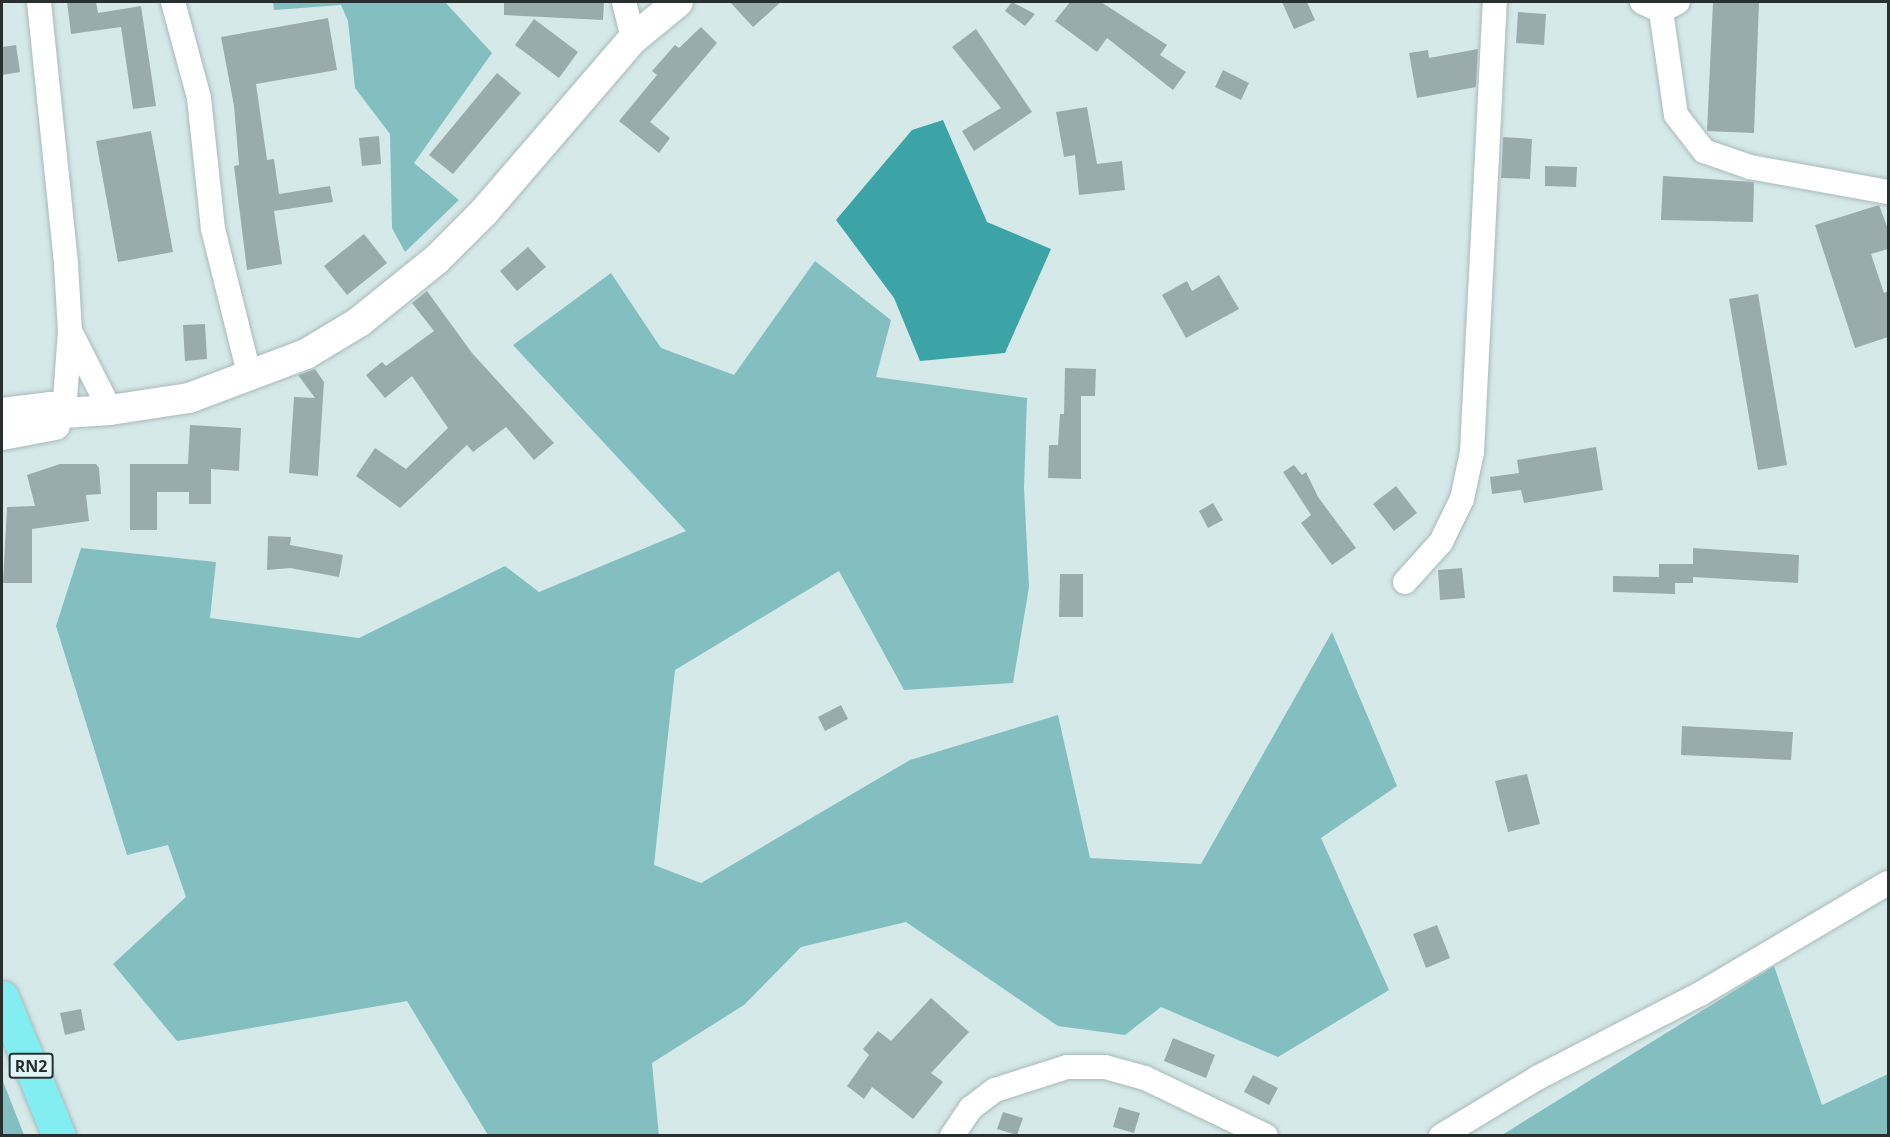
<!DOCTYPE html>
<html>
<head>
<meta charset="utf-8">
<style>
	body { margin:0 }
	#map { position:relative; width:1890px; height:1137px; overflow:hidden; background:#d6e9e9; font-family:"Open Sans",sans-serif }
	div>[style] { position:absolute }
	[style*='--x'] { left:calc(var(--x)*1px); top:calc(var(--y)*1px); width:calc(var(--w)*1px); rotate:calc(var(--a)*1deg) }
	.green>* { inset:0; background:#83bfc1 }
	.water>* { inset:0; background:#3ca4a7 }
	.building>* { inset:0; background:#9aabac }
	.roads { filter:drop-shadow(0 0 2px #a8b9ba) drop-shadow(0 0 2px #a8b9ba) }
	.minor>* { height:24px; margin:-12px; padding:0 12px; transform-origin:12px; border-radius:12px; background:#fff }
	.tertiary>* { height:30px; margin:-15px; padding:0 15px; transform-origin:15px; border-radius:15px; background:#fff }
	.trunk>* { height:33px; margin:-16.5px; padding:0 16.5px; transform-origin:16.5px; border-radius:16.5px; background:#82eef2 }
	span { translate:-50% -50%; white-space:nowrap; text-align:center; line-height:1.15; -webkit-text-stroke:5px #e3f6f6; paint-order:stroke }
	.shield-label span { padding:2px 4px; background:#e3f6f6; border:2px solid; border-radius:4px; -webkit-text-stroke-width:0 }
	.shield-label { font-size:16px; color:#282f2f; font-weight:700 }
	.frame { position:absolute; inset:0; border:3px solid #282f2f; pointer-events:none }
</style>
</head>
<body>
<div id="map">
	<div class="green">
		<div style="clip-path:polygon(273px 2px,445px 2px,492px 53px,414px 163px,459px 200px,405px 252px,392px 228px,390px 134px,355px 88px,348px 21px,341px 5px,274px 10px)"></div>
		<div style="clip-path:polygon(815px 261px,891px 320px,876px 377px,1027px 398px,1024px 488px,1029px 587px,1013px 683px,904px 690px,839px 571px,675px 670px,654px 865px,701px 883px,910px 760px,1058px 715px,1090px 858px,1201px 864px,1332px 632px,1397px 786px,1321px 838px,1389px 990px,1278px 1057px,1161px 1007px,1125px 1035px,1058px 1026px,906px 922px,801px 947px,744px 1005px,652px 1063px,659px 1136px,488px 1135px,407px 1001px,177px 1041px,113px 964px,186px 897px,168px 845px,127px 855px,56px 626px,81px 548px,216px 562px,210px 618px,359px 638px,505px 566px,539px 592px,686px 531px,513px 345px,611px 273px,661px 348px,734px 375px)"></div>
		<div style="clip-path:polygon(1774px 966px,1822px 1105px,1888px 1074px,1888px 1135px,1502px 1135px)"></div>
		<div style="clip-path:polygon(2px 1079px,24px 1135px,2px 1135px)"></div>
	</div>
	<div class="water">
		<div style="clip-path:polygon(943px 120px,987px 222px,1051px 249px,1005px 353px,920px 361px,894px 298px,836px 220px,912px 130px)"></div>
	</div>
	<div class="building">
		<div style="clip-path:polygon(67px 2px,96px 2px,98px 13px,141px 6px,156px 106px,133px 109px,121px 27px,71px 34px)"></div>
		<div style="clip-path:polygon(504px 2px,604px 2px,603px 20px,504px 15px)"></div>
		<div style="clip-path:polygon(730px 2px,781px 2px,753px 27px)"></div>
		<div style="clip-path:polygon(1012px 2px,1035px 14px,1025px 26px,1005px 11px)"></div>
		<div style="clip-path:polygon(1070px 2px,1101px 2px,1167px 45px,1160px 55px,1186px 72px,1173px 90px,1107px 38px,1097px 52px,1055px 21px)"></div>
		<div style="clip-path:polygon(1282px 2px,1307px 2px,1315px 20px,1294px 29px)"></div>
		<div style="clip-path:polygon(1713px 2px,1759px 2px,1754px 133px,1707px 131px)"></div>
		<div style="clip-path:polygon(1518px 12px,1546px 14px,1544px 45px,1516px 43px)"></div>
		<div style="clip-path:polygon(328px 18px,337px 70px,256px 84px,267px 160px,274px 159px,279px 194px,330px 186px,333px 202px,274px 211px,282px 264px,247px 270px,234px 166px,239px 165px,234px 106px,221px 37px)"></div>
		<div style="clip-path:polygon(534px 19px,578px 52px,559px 78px,515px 45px)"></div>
		<div style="clip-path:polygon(701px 27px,717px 43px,650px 122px,670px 138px,659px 153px,619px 121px,657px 75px,652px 71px,675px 45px,679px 48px)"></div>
		<div style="clip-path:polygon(976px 29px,1032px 112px,974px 151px,962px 131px,1001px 108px,952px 47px)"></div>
		<div style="clip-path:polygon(16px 45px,20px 72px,2px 75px,2px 47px)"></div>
		<div style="clip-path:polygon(1478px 49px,1476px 87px,1417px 98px,1409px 53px,1428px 50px,1429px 58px)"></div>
		<div style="clip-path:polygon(1223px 70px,1249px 83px,1241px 100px,1215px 87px)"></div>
		<div style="clip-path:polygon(497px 73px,521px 93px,453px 174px,429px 155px)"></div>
		<div style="clip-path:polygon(1087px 107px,1097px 164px,1122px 161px,1125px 190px,1079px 195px,1075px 155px,1064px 157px,1056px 112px)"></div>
		<div style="clip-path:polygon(151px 131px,173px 252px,118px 262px,96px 141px)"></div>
		<div style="clip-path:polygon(379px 136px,381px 164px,362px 166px,359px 138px)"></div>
		<div style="clip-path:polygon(1503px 137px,1532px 139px,1530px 179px,1501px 178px)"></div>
		<div style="clip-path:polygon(1545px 166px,1577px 167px,1576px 187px,1545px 186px)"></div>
		<div style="clip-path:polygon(1663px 176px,1754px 182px,1753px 222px,1661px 220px)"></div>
		<div style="clip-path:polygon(1879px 205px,1888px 229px,1888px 249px,1871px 254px,1884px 293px,1888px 291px,1888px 337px,1855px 348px,1815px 225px)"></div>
		<div style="clip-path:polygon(364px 234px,387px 263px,347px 295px,324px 266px)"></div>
		<div style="clip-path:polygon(528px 247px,546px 267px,517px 291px,500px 271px)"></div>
		<div style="clip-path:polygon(1219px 275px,1239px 309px,1186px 338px,1162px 295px,1187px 281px,1192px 291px)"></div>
		<div style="clip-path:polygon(427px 291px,472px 353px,554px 443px,534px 460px,506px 427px,473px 452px,467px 445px,400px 508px,356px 476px,375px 448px,406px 469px,448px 428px,412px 376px,385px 398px,366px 375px,382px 362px,386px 366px,434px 331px,412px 303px)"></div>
		<div style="clip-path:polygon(1758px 294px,1787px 465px,1758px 470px,1729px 299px)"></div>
		<div style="clip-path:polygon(205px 324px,207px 359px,185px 361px,183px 325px)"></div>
		<div style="clip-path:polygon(1065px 368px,1096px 369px,1095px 396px,1081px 396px,1081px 479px,1048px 478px,1049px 445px,1058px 445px,1060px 414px,1064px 414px)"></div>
		<div style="clip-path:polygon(315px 369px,324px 382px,318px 476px,289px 473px,294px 397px,315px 398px,298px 375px)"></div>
		<div style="clip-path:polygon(190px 425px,241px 428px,239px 471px,211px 469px,211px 504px,189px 504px,189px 492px,157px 492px,157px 530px,130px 530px,130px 464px,188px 464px)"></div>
		<div style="clip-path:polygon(1596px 447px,1603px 490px,1524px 503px,1521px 490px,1492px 494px,1490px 477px,1519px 473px,1517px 460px)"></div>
		<div style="clip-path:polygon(60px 464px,96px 464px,99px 468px,101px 494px,86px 495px,89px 521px,32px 529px,32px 583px,3px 583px,7px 507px,35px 506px,27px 475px)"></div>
		<div style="clip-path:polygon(1294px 465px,1302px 475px,1306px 472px,1318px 497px,1356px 548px,1332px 565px,1301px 523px,1311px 515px,1283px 472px)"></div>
		<div style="clip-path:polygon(1396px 486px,1417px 513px,1394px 531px,1373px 504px)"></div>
		<div style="clip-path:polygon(1213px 503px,1223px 520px,1208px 528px,1199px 511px)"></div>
		<div style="clip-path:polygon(268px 536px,291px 537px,290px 545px,343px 555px,339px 577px,290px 568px,267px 570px)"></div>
		<div style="clip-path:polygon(1693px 548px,1799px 555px,1798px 583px,1693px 577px,1693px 583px,1675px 583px,1675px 594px,1613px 592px,1613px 576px,1659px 577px,1659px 564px,1693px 564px)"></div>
		<div style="clip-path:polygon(1462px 568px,1465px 598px,1440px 600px,1438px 570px)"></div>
		<div style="clip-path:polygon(1060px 574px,1083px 574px,1083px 617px,1059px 617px)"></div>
		<div style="clip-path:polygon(841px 705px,848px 719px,825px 731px,818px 717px)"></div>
		<div style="clip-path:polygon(1682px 726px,1793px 732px,1791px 760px,1681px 755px)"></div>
		<div style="clip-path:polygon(1527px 774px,1540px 824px,1508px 832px,1495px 781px)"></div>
		<div style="clip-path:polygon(1437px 925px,1450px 958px,1426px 968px,1413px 934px)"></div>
		<div style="clip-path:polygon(931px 998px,969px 1032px,931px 1073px,943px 1082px,913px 1119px,872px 1087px,864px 1099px,847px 1086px,869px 1055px,863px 1049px,878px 1031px,891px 1041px)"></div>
		<div style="clip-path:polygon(81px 1009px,85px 1030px,65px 1035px,60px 1013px)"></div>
		<div style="clip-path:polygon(1173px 1038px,1215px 1055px,1206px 1078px,1164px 1061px)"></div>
		<div style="clip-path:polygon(1253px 1075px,1278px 1088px,1269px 1105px,1244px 1092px)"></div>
		<div style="clip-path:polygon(1119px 1107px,1140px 1113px,1134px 1133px,1113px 1127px)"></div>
		<div style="clip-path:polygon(1003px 1112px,1023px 1118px,1017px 1135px,997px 1129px)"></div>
	</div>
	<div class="roads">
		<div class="minor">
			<div style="--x:39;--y:2;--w:263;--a:84.1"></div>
			<div style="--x:66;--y:264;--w:67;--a:86.6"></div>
			<div style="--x:70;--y:331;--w:82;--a:94.2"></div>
			<div style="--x:173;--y:2;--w:99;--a:74.8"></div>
			<div style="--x:199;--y:98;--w:132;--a:83.9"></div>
			<div style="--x:213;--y:229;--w:153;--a:76"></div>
			<div style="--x:624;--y:2;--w:38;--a:76"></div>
			<div style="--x:1642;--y:2;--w:21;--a:25"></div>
			<div style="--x:1661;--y:11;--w:19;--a:-28"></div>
			<div style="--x:1661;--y:11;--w:105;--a:81.8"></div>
			<div style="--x:1676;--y:115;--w:46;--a:52.1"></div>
			<div style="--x:1704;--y:151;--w:49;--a:19.2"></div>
			<div style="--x:1750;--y:167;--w:140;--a:10.3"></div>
			<div style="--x:70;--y:331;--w:89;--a:63.1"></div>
			<div style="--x:1405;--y:582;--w:54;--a:-48"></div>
			<div style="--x:1441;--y:542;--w:48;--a:-64"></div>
			<div style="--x:1462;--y:499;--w:48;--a:-78"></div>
			<div style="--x:1472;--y:452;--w:451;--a:-87.1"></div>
			<div style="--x:952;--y:1136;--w:34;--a:-56"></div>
			<div style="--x:971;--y:1108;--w:30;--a:-37"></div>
			<div style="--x:995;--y:1090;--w:76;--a:-17.7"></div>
			<div style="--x:1067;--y:1067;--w:38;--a:0"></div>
			<div style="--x:1105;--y:1067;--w:41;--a:15.4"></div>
			<div style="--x:1145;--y:1078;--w:134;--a:25.6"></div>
			<div style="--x:1441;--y:1136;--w:112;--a:-31.1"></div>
			<div style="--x:1537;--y:1078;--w:183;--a:-27.3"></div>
			<div style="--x:1700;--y:994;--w:218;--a:-30.6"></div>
		</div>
		<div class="tertiary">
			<div style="--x:2;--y:413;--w:48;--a:-7.1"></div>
			<div style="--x:50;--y:407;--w:15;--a:23"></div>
			<div style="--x:64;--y:413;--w:46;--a:-3.7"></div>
			<div style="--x:110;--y:410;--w:80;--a:-8.6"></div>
			<div style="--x:189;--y:398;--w:125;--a:-20.6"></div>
			<div style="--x:306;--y:354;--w:62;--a:-31.1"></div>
			<div style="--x:359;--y:322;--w:100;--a:-38.9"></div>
			<div style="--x:437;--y:259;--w:66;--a:-45"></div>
			<div style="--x:484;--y:212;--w:228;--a:-49.3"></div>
			<div style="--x:633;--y:39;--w:58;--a:-39.4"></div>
			<div style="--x:2;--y:435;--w:54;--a:-10.7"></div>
		</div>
		<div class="trunk">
			<div style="--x:2;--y:997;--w:150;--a:67.7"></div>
		</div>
	</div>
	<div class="shield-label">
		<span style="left:31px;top:1066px">RN2</span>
	</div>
	<div class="frame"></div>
</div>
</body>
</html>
